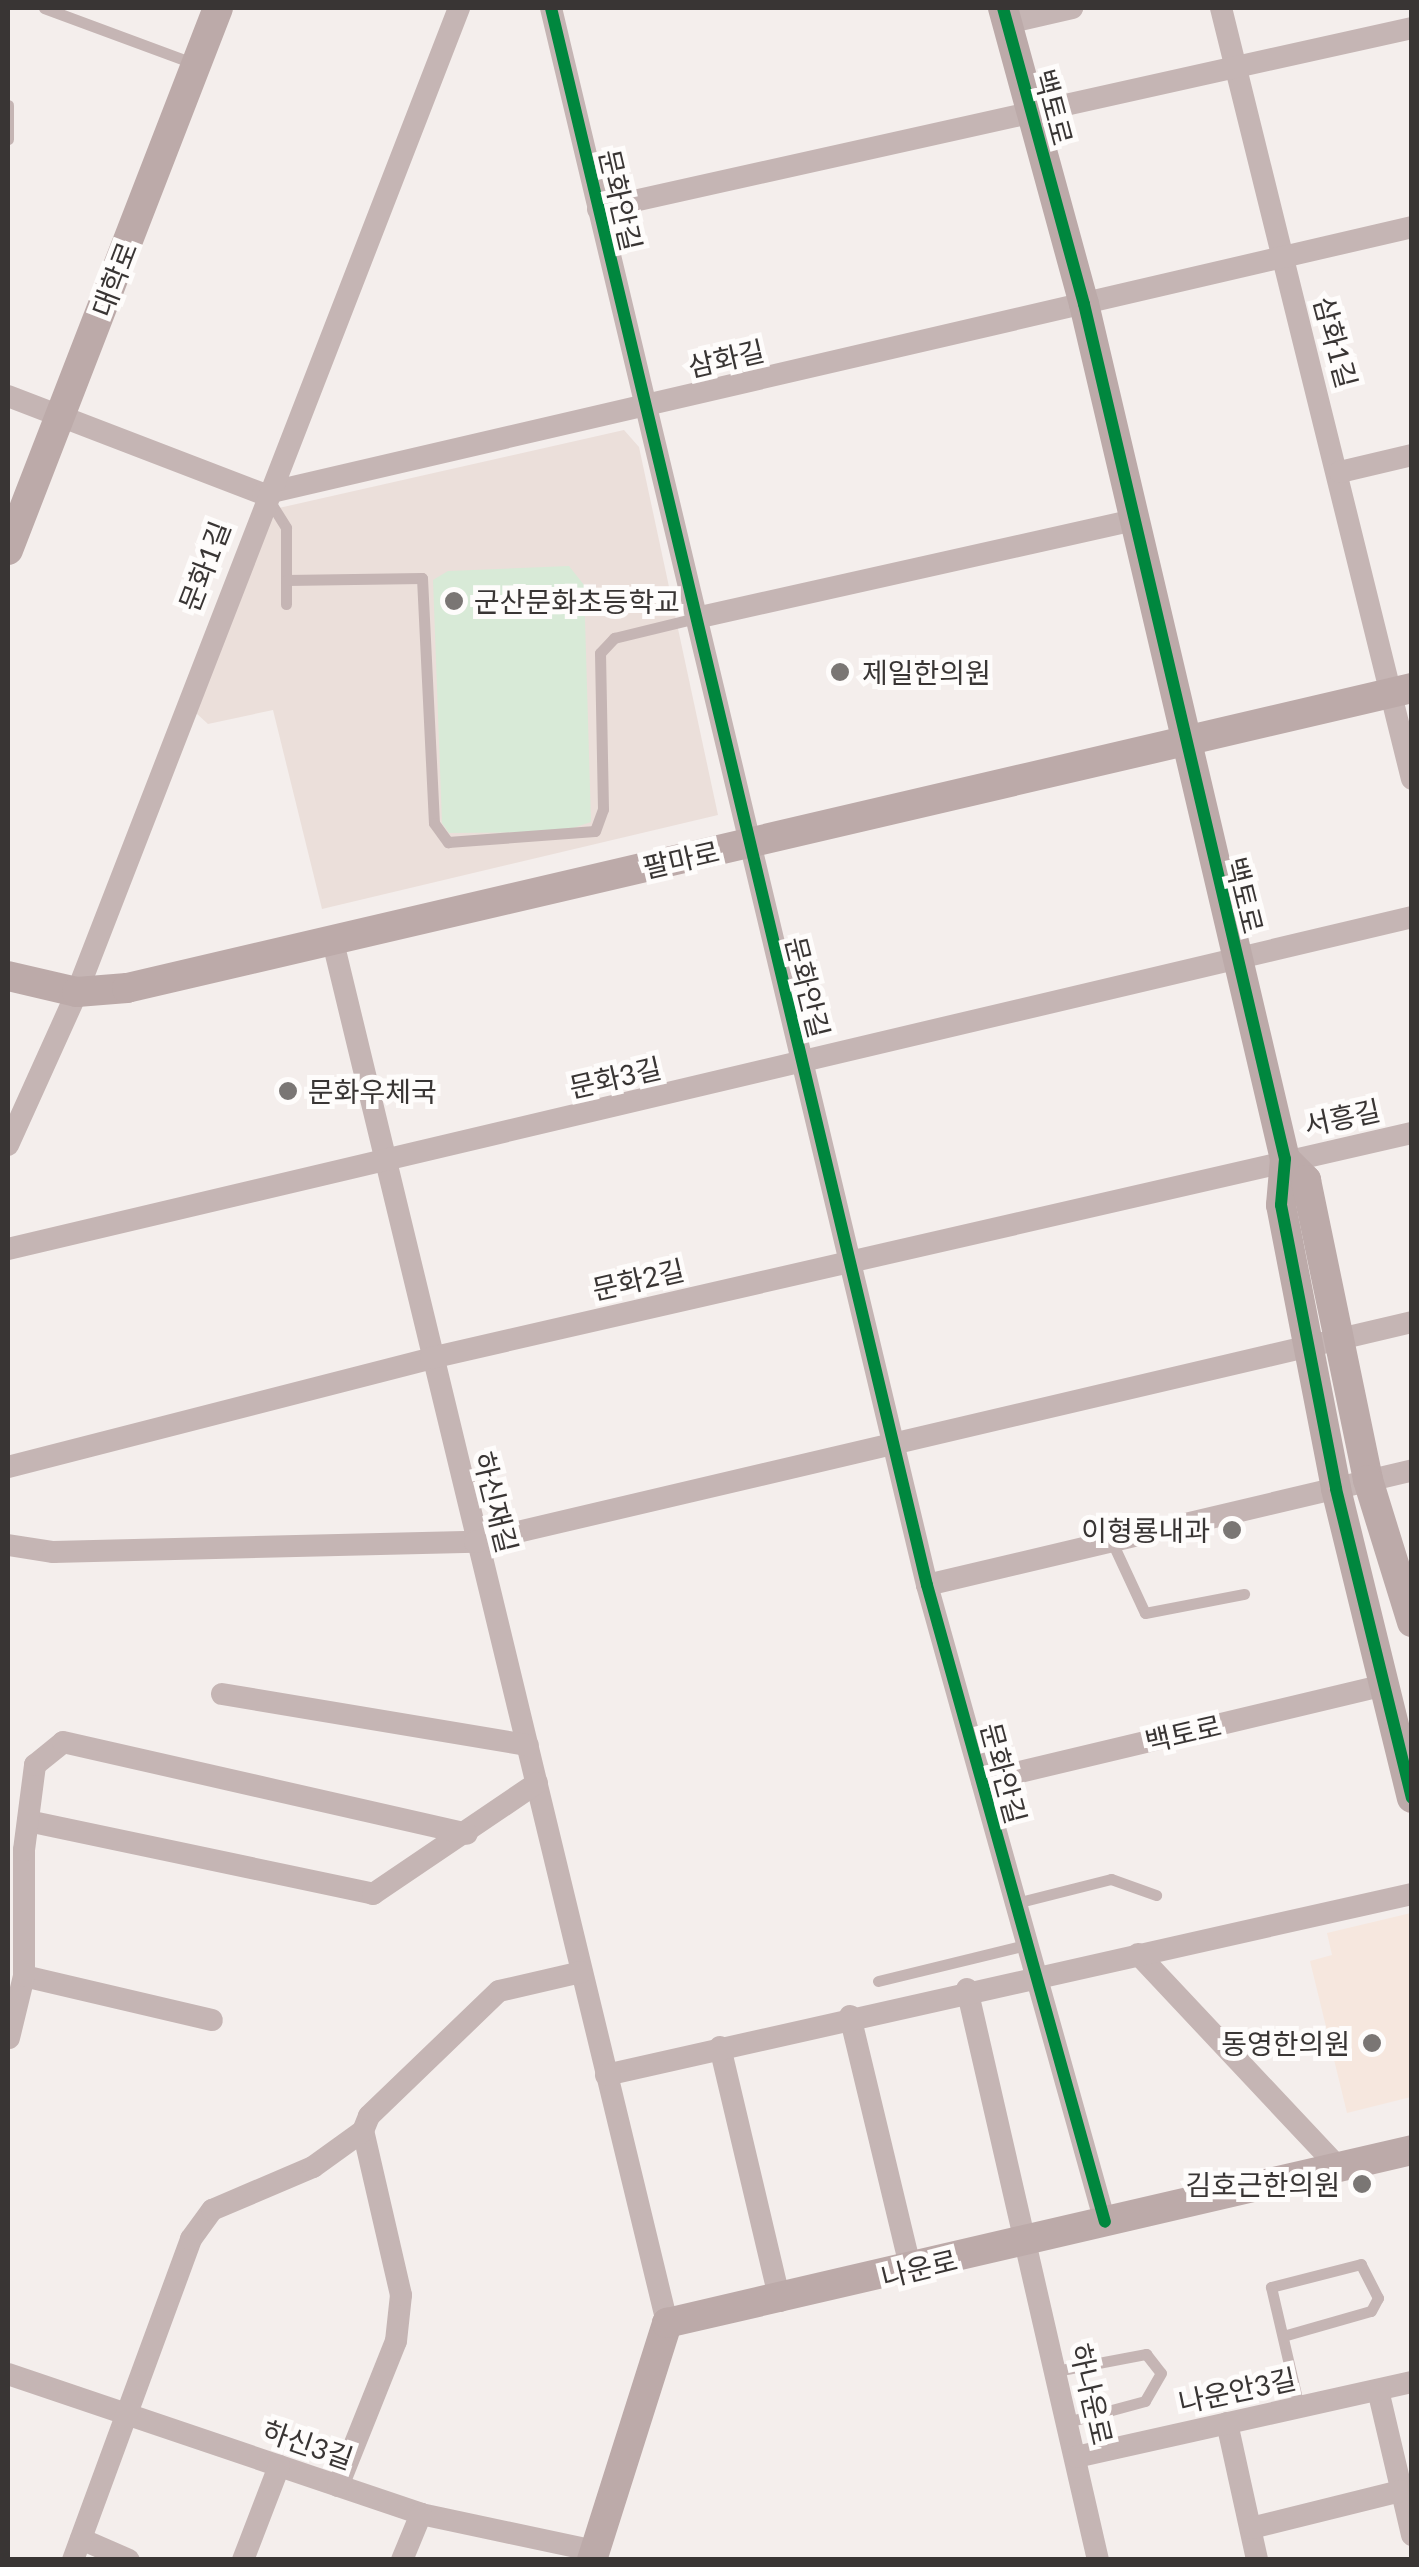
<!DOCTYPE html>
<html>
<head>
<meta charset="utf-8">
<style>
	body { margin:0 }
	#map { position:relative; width:1419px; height:2567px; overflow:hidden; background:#f4eeec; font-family:Lato,"Noto Sans KR",sans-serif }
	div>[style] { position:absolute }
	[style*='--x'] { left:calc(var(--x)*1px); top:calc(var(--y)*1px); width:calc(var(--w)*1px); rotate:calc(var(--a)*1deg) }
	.built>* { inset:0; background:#ebdfda }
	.medical>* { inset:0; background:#f6e7de }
	.green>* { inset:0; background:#d8ead7 }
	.lane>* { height:11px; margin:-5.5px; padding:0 5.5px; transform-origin:5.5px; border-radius:5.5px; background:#c5b5b4 }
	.street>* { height:22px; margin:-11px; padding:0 11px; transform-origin:11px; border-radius:11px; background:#c5b5b4 }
	.secondary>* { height:30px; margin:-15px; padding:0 15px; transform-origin:15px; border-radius:15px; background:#bcaaa9 }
	.cycleway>* { height:12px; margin:-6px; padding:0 6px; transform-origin:6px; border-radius:6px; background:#00873e }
	.dots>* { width:28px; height:28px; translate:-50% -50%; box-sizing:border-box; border:5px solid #fefcfb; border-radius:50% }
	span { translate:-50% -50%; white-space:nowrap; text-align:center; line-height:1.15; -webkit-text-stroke:10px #fefcfb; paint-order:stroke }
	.street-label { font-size:28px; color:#393534 }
	.poi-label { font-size:28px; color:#393534 }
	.left { translate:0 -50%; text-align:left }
	.right { translate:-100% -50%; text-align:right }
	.frame { position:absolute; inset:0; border:10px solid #393534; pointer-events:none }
</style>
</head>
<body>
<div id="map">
	<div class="built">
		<div style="clip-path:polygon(624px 430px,639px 447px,718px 815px,322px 909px,273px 710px,208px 724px,196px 713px,270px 510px)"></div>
	</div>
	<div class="medical">
		<div style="clip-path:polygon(1411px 1913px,1411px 2097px,1347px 2113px,1310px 1961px,1332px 1955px,1327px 1933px)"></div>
	</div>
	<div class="green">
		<div style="clip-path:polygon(569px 566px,584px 585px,591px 822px,561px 832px,449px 833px,442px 823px,433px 580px,448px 571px)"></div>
	</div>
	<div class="lane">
		<div style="--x:44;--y:8;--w:161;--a:20.3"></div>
		<div style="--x:8;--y:105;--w:34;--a:90"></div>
		<div style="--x:267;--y:497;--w:36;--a:58"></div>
		<div style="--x:286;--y:528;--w:76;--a:90"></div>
		<div style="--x:286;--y:580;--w:136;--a:-0.8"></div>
		<div style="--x:422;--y:578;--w:245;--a:87.2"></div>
		<div style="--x:434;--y:823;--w:24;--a:54"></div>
		<div style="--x:448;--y:842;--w:147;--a:-4.3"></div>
		<div style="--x:595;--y:831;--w:23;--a:-70"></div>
		<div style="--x:603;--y:809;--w:156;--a:-91.1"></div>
		<div style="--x:600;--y:653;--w:21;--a:-47"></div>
		<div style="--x:614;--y:638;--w:84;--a:-13.7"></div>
		<div style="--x:1112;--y:1542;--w:78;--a:65.1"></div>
		<div style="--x:1145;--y:1613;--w:101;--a:-10.9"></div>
		<div style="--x:1016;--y:1903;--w:98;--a:-14.2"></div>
		<div style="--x:1111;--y:1879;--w:48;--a:19.6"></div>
		<div style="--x:878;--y:1981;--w:148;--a:-13.7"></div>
		<div style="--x:1283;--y:2336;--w:91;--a:-15.9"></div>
		<div style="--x:1371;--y:2311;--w:15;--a:-62"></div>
		<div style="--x:1378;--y:2298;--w:38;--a:-117"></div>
		<div style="--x:1361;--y:2264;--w:93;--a:165.7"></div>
		<div style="--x:1271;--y:2287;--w:123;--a:76.9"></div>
		<div style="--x:1056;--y:2371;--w:92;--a:-10.7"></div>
		<div style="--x:1146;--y:2354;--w:24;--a:52"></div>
		<div style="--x:1161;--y:2373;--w:32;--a:120"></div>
		<div style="--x:1145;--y:2401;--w:81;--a:164.9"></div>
	</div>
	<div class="street">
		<div style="--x:551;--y:8;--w:1621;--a:76.59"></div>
		<div style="--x:927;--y:1585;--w:661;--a:74.39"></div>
		<div style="--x:1221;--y:8;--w:794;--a:76.09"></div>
		<div style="--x:1007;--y:23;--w:67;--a:-13"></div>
		<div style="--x:598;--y:209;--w:834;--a:-12.54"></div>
		<div style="--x:8;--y:396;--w:273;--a:21"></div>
		<div style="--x:263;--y:494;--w:1180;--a:-13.08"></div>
		<div style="--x:1340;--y:472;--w:74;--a:-13.3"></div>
		<div style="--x:696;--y:618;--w:449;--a:-12.6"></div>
		<div style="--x:333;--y:942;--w:1421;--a:76.4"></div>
		<div style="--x:8;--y:1145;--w:168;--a:-65.7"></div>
		<div style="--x:77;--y:992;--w:1056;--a:-68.78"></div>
		<div style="--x:8;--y:1249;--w:1443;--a:-13.3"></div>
		<div style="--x:8;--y:1467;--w:437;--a:-14.4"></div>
		<div style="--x:431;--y:1358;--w:1006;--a:-12.92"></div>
		<div style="--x:8;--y:1545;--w:46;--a:8.8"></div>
		<div style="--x:53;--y:1552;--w:422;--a:-1.4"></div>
		<div style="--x:475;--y:1542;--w:962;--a:-13.21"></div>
		<div style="--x:927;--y:1585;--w:498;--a:-13.3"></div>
		<div style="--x:222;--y:1694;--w:310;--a:9.5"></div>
		<div style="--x:982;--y:1781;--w:414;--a:-13.4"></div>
		<div style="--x:28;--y:1821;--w:353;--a:11.9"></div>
		<div style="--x:373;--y:1894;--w:198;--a:-34.1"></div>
		<div style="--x:1138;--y:1954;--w:294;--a:46.8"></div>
		<div style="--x:24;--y:1976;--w:193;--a:13.2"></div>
		<div style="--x:967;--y:1989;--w:586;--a:77.08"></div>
		<div style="--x:850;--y:2016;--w:261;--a:76.5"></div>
		<div style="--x:9;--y:2038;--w:64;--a:-76.4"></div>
		<div style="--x:24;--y:1976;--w:126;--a:-90"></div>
		<div style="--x:24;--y:1850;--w:86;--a:-82.6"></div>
		<div style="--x:35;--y:1765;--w:36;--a:-39"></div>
		<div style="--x:63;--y:1742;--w:414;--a:12.8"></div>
		<div style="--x:720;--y:2047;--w:261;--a:76.7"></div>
		<div style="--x:606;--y:2075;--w:826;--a:-12.66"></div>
		<div style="--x:8;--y:2374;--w:436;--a:18.7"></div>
		<div style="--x:421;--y:2514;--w:178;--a:12"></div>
		<div style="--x:1378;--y:2390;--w:149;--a:76.8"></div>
		<div style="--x:1227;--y:2423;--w:140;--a:77.6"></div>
		<div style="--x:1076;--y:2457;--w:344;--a:-12.6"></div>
		<div style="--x:338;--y:2486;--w:156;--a:-68.2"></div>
		<div style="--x:396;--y:2341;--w:46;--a:-83.8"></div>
		<div style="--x:401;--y:2295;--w:168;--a:-103"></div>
		<div style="--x:363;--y:2131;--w:16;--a:-68"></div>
		<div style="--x:369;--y:2116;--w:180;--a:-43.9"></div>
		<div style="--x:499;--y:1991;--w:84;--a:-13"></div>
		<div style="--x:1251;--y:2528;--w:154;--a:-13.9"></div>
		<div style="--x:81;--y:2539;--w:52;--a:23.6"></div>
		<div style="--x:73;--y:2560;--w:342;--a:-69.8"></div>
		<div style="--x:191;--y:2239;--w:36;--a:-54"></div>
		<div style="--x:212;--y:2210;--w:110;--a:-23.1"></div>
		<div style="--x:313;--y:2167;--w:62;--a:-35.8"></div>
		<div style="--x:243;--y:2560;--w:101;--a:-69"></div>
		<div style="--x:402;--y:2560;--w:50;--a:-67.6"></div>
	</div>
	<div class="secondary">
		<div style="--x:1003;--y:8;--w:307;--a:74.7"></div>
		<div style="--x:1084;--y:304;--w:878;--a:76.77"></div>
		<div style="--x:1285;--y:1159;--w:46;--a:95"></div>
		<div style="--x:1281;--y:1205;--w:289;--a:79"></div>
		<div style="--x:1336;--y:1489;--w:318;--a:76.2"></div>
		<div style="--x:8;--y:550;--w:581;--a:-68.82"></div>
		<div style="--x:8;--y:976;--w:71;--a:13.1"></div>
		<div style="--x:77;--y:992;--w:50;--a:-4.6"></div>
		<div style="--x:127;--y:988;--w:1320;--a:-13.14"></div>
		<div style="--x:1285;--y:1159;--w:30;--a:45"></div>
		<div style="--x:1306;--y:1180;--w:306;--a:78.3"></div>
		<div style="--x:1368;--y:1480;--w:149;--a:72.8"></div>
		<div style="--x:592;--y:2560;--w:249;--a:-72.4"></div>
		<div style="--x:667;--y:2323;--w:765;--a:-13.07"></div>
	</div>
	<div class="cycleway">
		<div style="--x:551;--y:8;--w:1621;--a:76.59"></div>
		<div style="--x:927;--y:1585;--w:661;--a:74.39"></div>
		<div style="--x:1003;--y:8;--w:307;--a:74.7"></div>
		<div style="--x:1084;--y:304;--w:878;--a:76.77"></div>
		<div style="--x:1285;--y:1159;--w:46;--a:95"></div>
		<div style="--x:1281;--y:1205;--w:289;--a:79"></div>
		<div style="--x:1336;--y:1489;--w:318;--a:76.2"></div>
	</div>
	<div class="dots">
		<div style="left:454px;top:601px;background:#7a7674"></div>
		<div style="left:840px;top:672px;background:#7a7674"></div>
		<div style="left:288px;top:1091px;background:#7a7674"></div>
		<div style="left:1232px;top:1530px;background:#7a7674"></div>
		<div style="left:1372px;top:2043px;background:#7a7674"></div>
		<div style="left:1362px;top:2184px;background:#7a7674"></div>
	</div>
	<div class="street-label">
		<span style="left:1054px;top:107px;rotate:75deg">백토로</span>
		<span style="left:621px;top:200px;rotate:77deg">문화안길</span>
		<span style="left:114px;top:279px;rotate:-69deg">대학로</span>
		<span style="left:1336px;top:342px;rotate:75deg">삼화1길</span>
		<span style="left:726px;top:358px;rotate:-13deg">삼화길</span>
		<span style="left:204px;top:566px;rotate:-69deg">문화1길</span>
		<span style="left:681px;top:859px;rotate:-13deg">팔마로</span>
		<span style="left:1245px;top:895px;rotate:76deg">백토로</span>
		<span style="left:808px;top:987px;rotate:76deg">문화안길</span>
		<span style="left:615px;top:1077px;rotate:-13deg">문화3길</span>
		<span style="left:1342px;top:1117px;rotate:-12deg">서흥길</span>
		<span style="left:638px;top:1279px;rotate:-13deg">문화2길</span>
		<span style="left:496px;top:1502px;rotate:76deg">하신재길</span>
		<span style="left:1183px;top:1733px;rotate:-13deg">백토로</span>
		<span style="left:1004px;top:1773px;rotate:75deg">문화안길</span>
		<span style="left:919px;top:2268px;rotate:-14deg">나운로</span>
		<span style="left:1237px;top:2390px;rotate:-12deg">나운안3길</span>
		<span style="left:1092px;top:2394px;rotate:77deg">하나운로</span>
		<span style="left:308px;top:2444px;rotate:19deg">하신3길</span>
	</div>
	<div class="poi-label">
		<span class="left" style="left:474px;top:601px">군산문화초등학교</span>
		<span class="left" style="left:862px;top:672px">제일한의원</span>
		<span class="left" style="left:308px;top:1091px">문화우체국</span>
		<span class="right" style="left:1210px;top:1530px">이형룡내과</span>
		<span class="right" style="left:1350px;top:2043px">동영한의원</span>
		<span class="right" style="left:1340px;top:2184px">김호근한의원</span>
	</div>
	<div class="frame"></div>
</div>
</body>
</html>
